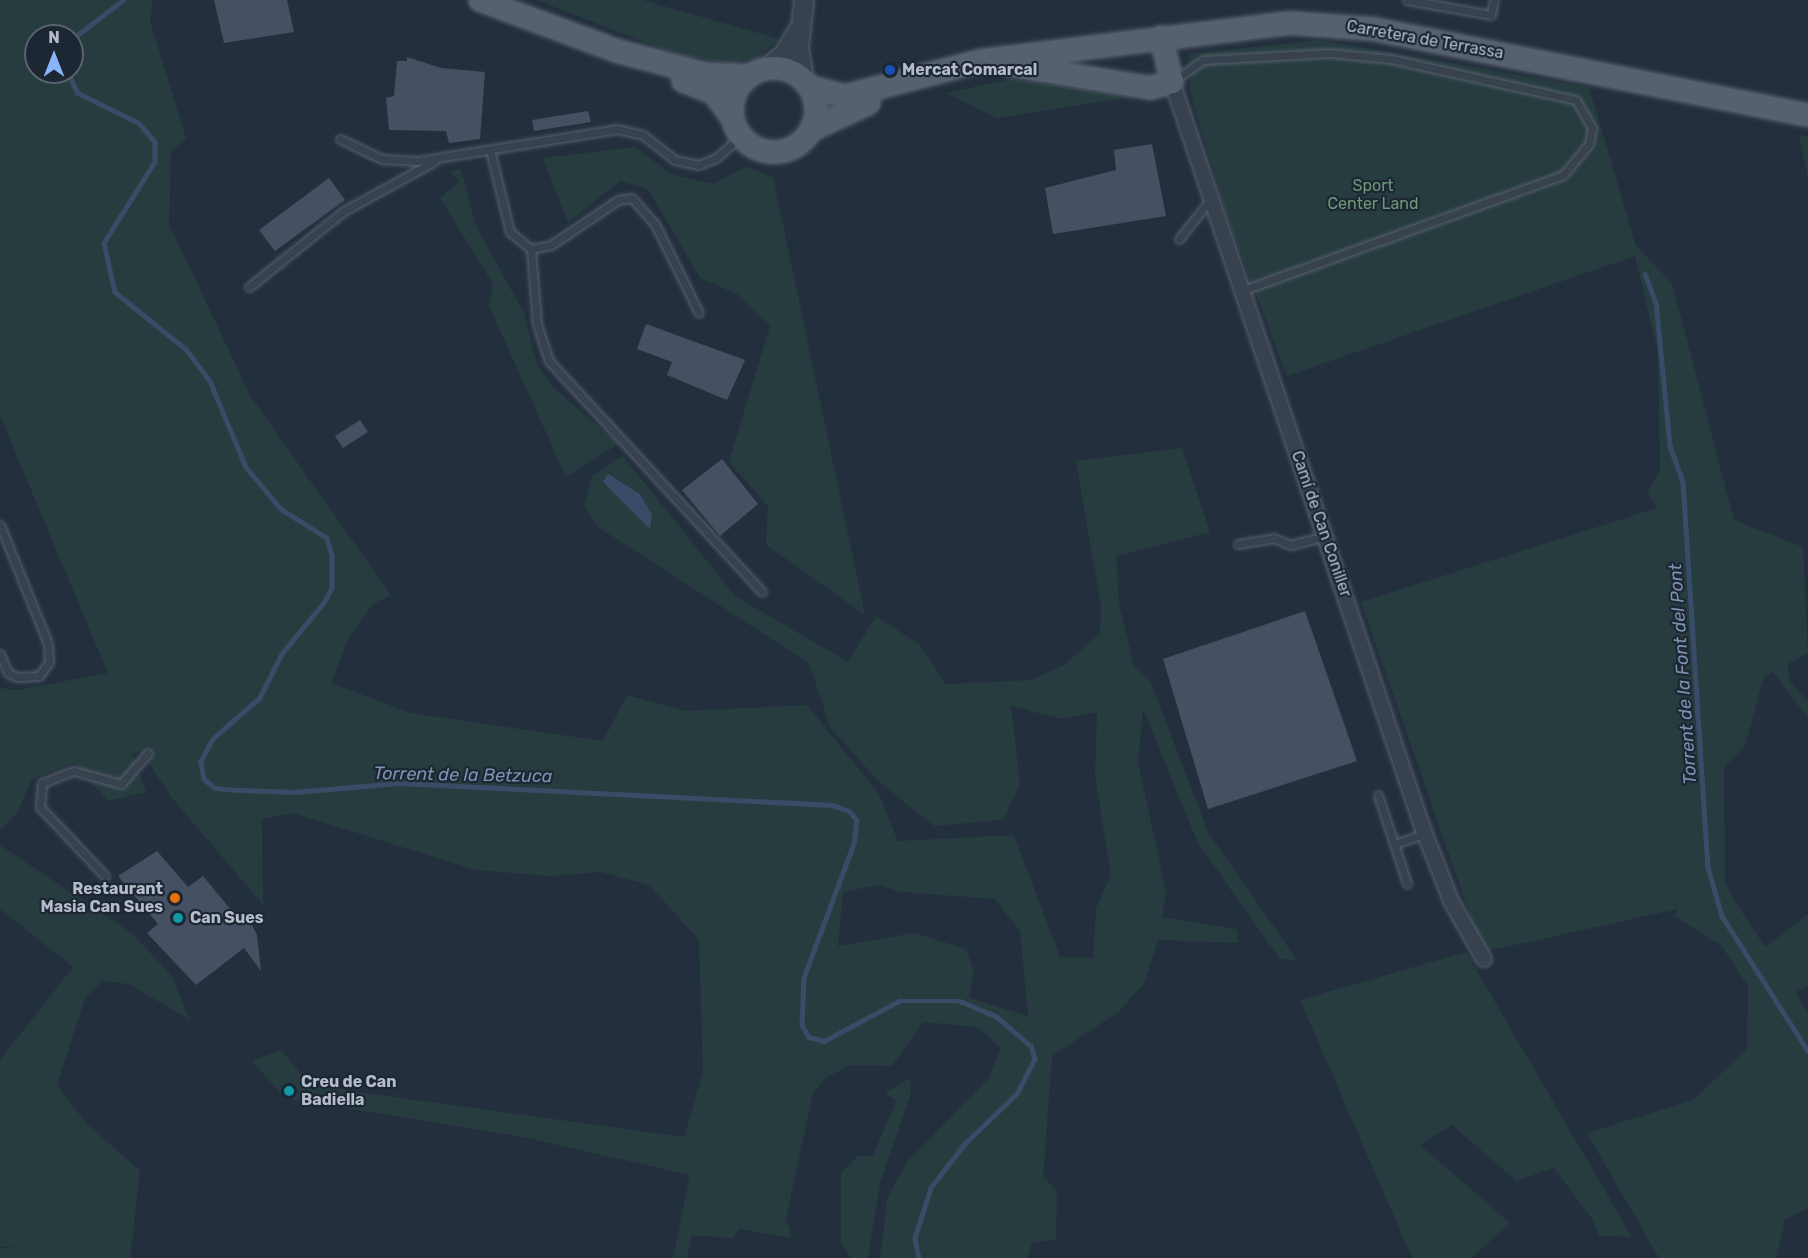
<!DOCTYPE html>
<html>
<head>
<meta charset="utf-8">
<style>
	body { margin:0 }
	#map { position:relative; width:1808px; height:1258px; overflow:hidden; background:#242f3e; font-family:Rubik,sans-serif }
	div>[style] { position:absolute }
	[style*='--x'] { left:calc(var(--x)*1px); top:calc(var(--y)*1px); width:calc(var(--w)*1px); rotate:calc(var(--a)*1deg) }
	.green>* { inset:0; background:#263c3f }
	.water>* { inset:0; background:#394c67 }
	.stream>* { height:4.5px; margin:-2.25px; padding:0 2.25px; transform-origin:2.25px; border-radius:2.25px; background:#394c67 }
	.building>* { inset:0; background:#455162 }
	.roads { filter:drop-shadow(0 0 2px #565f6c) drop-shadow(0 0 2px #565f6c) }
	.service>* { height:7px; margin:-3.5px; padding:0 3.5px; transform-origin:3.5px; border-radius:3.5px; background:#38414e }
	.minor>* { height:14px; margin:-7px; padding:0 7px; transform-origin:7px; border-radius:7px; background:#38414e }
	.tertiary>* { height:18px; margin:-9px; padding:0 9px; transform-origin:9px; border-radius:9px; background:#38414e }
	.primary>* { height:22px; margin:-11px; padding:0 11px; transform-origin:11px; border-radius:11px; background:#56606e }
	.primary>.ring { margin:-11px; padding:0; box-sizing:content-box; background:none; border:22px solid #56606e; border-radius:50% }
	.dots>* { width:16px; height:16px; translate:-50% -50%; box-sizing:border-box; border:3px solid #1d2633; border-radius:50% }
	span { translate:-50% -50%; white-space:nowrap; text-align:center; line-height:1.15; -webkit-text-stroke:4.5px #1d2633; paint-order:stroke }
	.street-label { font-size:16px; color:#b4bcc9 }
	.poi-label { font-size:16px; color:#b4bcc9; font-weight:700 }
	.left { translate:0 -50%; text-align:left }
	.right { translate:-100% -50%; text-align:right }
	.park-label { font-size:16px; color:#6b9a76 }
	.water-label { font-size:18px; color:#7c92b1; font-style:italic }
	.north { position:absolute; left:24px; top:24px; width:60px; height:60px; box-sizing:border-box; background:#1d2633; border:2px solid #59626f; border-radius:50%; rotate:0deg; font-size:16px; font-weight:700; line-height:24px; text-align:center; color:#b4bcc9 }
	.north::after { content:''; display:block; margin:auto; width:21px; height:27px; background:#8ab4f8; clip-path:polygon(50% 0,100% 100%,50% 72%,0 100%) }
</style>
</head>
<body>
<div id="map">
	<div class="green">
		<div style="clip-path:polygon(evenodd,0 0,153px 0,150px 21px,186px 138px,171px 152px,169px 224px,251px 397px,391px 595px,373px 604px,349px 637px,331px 683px,411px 713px,603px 741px,627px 695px,685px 711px,807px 705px,879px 794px,898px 841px,1014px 835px,1060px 957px,1093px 958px,1096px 908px,1111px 875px,1095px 775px,1097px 712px,1061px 719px,1011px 706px,1020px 785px,1003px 820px,934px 826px,877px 780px,830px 727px,809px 663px,598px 527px,584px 506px,592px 476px,623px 456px,735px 596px,848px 662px,876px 616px,920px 645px,946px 684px,1032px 680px,1064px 665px,1100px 633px,1101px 607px,1076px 461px,1182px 448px,1210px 532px,1116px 556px,1119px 604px,1134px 666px,1150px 680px,1208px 832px,1297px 960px,1280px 959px,1198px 843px,1143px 709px,1138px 762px,1166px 891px,1162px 917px,1237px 929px,1238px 943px,1158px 940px,1144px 984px,1117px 1013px,1052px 1056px,1043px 1176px,1057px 1191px,1056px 1239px,1032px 1243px,1027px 1258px,880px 1258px,887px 1199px,906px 1163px,988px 1079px,1001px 1048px,977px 1027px,923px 1022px,892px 1066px,852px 1065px,828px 1076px,813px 1093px,786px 1218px,792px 1238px,739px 1229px,733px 1238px,692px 1235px,687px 1258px,673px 1258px,690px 1175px,523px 1137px,285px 1098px,252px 1061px,281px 1050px,304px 1078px,350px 1091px,684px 1137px,703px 1072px,699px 940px,649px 885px,601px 872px,549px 876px,476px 870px,293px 813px,262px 819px,263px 905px,172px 798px,141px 751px,132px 753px,146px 792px,108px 801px,74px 763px,32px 779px,17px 813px,0 831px,0 688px,17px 690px,108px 673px,0 416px,0 0,36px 36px,72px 36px,72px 72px,36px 72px,36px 36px,0 0,879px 885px,901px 892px,995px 899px,1020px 931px,1028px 1016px,969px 998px,974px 972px,966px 949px,914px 933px,838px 946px,843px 892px,879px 885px)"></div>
		<div style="clip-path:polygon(536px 0,642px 0,780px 39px,756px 58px,731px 64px,675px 54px)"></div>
		<div style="clip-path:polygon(1319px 40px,1589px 87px,1636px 246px,1672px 283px,1734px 520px,1803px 547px,1808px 653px,1788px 664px,1790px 682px,1808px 701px,1808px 718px,1773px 672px,1764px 676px,1745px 746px,1724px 767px,1725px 881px,1734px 900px,1765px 947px,1808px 914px,1808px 986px,1795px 992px,1808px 1013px,1808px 1208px,1785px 1220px,1776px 1258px,1659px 1258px,1587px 1133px,1693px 1100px,1747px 1049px,1748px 986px,1721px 945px,1674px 916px,1678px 909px,1483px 952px,1361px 602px,1657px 508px,1647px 492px,1660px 470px,1658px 353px,1635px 256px,1287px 376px,1227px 217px,1190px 92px,1188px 54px)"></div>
		<div style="clip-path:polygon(1012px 79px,1132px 97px,997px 118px,947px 93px)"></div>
		<div style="clip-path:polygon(1799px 135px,1808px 136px,1808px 178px)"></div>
		<div style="clip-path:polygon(635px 147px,673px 175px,714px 184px,745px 167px,773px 177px,865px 615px,766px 545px,768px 506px,729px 462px,770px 326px,737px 294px,700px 278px,648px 189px,620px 181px,568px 223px,543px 158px)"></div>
		<div style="clip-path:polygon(461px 169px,476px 226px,524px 313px,537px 365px,552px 386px,618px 444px,566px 477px,489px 306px,493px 284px,440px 198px,460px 181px,450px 172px)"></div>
		<div style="clip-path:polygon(0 845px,133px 934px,171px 975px,190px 1020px,129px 984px,102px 981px,85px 998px,57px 1085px,86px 1123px,140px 1171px,130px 1258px,0 1258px,0 1249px,16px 1246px,0 1247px,0 1060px,73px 967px,0 909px)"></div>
		<div style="clip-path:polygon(1466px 952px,1632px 1237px,1599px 1236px,1592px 1219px,1554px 1168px,1516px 1181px,1452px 1125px,1420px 1145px,1510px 1223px,1471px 1258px,1412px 1258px,1300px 1000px)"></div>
		<div style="clip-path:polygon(910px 1078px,911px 1093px,880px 1183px,868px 1258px,851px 1258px,841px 1242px,841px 1173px,858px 1156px,873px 1156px,896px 1101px,885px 1093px)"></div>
	</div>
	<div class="water">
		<div style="clip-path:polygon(608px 474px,640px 494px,652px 515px,650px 529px,603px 482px)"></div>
	</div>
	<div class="stream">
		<div style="--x:72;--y:39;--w:64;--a:-37.4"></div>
		<div style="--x:68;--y:72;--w:23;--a:65"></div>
		<div style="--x:78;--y:93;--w:68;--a:26.2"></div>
		<div style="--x:139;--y:123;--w:25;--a:50"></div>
		<div style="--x:155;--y:142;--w:20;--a:90"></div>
		<div style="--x:155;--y:162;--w:96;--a:122.2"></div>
		<div style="--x:104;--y:243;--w:50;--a:77.3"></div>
		<div style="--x:115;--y:292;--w:91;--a:38.8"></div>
		<div style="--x:186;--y:349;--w:40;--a:53"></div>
		<div style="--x:210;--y:381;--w:93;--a:67.3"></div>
		<div style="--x:246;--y:467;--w:55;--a:50.2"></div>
		<div style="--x:281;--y:509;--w:54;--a:32.2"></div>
		<div style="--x:327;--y:538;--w:19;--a:74"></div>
		<div style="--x:332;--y:556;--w:32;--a:90"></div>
		<div style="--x:332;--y:588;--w:17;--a:118"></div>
		<div style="--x:324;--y:603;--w:66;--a:129.5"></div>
		<div style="--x:282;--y:654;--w:49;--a:116.6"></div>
		<div style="--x:260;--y:698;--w:62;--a:138.9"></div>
		<div style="--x:213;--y:739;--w:26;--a:118"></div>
		<div style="--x:201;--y:762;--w:17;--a:80"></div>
		<div style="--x:204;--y:779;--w:14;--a:39"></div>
		<div style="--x:215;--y:788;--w:24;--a:5"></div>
		<div style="--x:239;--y:790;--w:56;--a:2"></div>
		<div style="--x:295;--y:792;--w:104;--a:-4.9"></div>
		<div style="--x:399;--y:783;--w:434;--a:2.9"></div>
		<div style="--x:832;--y:805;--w:18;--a:19"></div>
		<div style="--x:849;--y:811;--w:12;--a:48"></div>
		<div style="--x:857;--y:820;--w:24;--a:97"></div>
		<div style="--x:854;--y:844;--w:143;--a:110.5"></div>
		<div style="--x:804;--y:978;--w:47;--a:92.4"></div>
		<div style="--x:802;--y:1025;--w:14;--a:60"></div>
		<div style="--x:809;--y:1037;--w:16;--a:15"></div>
		<div style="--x:824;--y:1041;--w:85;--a:-28.1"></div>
		<div style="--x:899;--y:1001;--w:61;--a:0"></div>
		<div style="--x:960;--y:1001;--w:39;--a:23"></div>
		<div style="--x:996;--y:1016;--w:46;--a:40.6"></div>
		<div style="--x:1031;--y:1046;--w:14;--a:73"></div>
		<div style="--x:1035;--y:1059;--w:38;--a:117"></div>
		<div style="--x:1018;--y:1093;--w:74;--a:136.1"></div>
		<div style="--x:965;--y:1144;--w:56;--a:127.7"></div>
		<div style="--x:931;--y:1188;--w:52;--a:107.7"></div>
		<div style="--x:915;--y:1238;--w:20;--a:79"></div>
		<div style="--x:1645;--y:274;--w:30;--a:69"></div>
		<div style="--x:1656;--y:302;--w:145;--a:84.4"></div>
		<div style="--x:1670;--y:446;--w:38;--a:70"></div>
		<div style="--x:1683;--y:482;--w:386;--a:86.3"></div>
		<div style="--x:1708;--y:867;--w:51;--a:74.1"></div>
		<div style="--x:1722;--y:916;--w:160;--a:57.5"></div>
	</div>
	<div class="building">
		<div style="clip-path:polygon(214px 0,287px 0,294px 32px,224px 43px)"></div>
		<div style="clip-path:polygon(407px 57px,441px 68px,485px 72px,480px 139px,449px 143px,446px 131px,389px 130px,386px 98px,394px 96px,397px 61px,407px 61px)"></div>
		<div style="clip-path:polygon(588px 111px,591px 122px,534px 131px,532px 120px)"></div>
		<div style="clip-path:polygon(1152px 144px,1166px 216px,1053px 234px,1045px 188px,1116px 170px,1114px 150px)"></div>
		<div style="clip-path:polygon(329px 178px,345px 200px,275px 251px,259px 230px)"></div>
		<div style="clip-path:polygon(646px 324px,745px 360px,727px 400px,667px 375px,672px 362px,637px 349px)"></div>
		<div style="clip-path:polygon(360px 420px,368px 432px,343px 448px,335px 436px)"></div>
		<div style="clip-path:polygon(722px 459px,758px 504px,720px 536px,682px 490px)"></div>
		<div style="clip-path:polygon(1305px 611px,1357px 761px,1208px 809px,1163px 659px)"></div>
		<div style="clip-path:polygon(157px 851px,188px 887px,203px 876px,241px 922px,248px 917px,257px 935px,261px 971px,244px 948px,196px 985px,147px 933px,158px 924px,118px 876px)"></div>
	</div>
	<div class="roads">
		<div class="service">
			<div style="--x:1407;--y:0;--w:85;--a:10.1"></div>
			<div style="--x:1491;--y:15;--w:15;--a:-79"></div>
			<div style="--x:1176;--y:79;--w:33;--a:-35"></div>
			<div style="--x:1203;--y:60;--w:127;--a:-3.2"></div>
			<div style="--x:1330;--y:53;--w:61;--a:5.6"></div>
			<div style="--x:1391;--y:59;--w:189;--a:12.5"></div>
			<div style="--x:1576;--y:100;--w:32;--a:60"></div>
			<div style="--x:1592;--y:128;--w:16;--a:101"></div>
			<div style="--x:1589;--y:144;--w:40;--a:130"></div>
			<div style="--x:1563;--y:175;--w:342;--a:160.2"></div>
			<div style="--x:340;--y:139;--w:47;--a:25.5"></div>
			<div style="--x:382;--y:159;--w:36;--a:3"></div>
			<div style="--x:418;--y:161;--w:202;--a:-9.1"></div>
			<div style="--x:617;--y:129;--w:27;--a:13"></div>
			<div style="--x:643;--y:135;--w:41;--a:38"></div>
			<div style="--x:675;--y:160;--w:24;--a:12"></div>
			<div style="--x:698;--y:165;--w:19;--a:-21"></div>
			<div style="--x:716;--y:158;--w:33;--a:-41"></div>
			<div style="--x:490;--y:150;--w:84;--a:76.3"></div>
			<div style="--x:510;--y:232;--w:27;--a:39"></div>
			<div style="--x:531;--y:249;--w:20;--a:-11"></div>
			<div style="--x:551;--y:245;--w:81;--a:-33.9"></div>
			<div style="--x:618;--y:200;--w:14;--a:-8"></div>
			<div style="--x:632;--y:198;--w:35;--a:49"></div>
			<div style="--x:655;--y:224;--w:99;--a:63.7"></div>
			<div style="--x:1179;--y:239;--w:50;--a:-51.5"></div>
			<div style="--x:531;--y:249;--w:75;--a:85.4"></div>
			<div style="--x:537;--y:324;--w:39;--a:72"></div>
			<div style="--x:549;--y:361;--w:314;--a:47.3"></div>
			<div style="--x:249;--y:287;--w:122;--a:-38.7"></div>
			<div style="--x:344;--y:211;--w:102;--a:-28.8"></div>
			<div style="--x:0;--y:525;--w:128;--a:68"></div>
			<div style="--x:48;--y:644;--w:18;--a:87"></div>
			<div style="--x:49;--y:662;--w:17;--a:126"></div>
			<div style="--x:39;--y:676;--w:22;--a:177"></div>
			<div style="--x:17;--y:677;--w:10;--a:-156"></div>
			<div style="--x:8;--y:673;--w:21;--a:-113"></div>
			<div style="--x:1238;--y:544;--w:36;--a:-9"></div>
			<div style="--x:1274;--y:538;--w:17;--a:24"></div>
			<div style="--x:1290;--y:545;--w:36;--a:-14"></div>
			<div style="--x:1378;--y:795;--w:93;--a:71.8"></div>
			<div style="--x:1394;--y:844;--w:33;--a:-18"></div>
			<div style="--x:105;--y:876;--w:95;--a:-133.3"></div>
			<div style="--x:40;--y:807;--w:24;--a:-85"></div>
			<div style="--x:42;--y:783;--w:34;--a:-21"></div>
			<div style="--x:74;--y:771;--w:49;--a:15.5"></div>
			<div style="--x:121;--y:784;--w:41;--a:-48.9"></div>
		</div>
		<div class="minor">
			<div style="--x:1172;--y:82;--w:788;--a:71.43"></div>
			<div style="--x:1423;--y:829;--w:77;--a:68.7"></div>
			<div style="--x:1451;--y:901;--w:67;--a:60.4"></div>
		</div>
		<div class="tertiary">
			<div style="--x:765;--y:69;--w:24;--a:-38"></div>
			<div style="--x:784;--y:54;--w:29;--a:-59"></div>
			<div style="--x:804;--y:80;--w:33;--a:-99"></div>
			<div style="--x:799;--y:47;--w:47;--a:-83.9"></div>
		</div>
		<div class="primary">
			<div style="--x:480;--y:0;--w:146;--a:20.4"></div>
			<div style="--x:617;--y:51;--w:90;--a:14.8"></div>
			<div style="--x:704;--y:74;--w:46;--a:2.5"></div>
			<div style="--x:1010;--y:65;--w:142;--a:9.3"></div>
			<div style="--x:1150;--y:88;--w:23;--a:-15"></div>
			<div style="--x:1172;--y:82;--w:46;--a:-103.7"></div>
			<div class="ring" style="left:732px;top:68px;width:62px;height:62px"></div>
			<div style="--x:683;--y:81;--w:33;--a:21"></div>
			<div style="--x:714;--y:93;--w:31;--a:54"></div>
			<div style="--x:809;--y:87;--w:38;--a:14"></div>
			<div style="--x:846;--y:96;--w:138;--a:-14.6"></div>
			<div style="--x:980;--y:61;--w:312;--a:-7"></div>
			<div style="--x:1290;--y:23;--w:83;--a:4.1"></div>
			<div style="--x:1373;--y:29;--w:443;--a:11.2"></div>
			<div style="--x:811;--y:130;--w:64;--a:-25"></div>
		</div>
	</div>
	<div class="dots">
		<div style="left:890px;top:70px;background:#1a4fb4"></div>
		<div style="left:175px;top:898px;background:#e8710a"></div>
		<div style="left:178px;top:918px;background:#0f9aa8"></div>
		<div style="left:289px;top:1091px;background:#0f9aa8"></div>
	</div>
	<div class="street-label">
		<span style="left:1425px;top:40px;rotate:10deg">Carretera de Terrassa</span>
		<span style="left:1321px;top:524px;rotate:71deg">Camí de Can Coniller</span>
	</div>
	<div class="poi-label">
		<span class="left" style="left:902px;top:70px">Mercat Comarcal</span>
		<span class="right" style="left:163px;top:898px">Restaurant<br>Masia Can Sues</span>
		<span class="left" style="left:190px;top:918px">Can Sues</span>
		<span class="left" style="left:301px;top:1091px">Creu de Can<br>Badiella</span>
	</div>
	<div class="park-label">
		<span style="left:1373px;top:195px">Sport<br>Center Land</span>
	</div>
	<div class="water-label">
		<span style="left:1683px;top:674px;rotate:-94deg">Torrent de la Font del Pont</span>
		<span style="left:463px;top:775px;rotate:1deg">Torrent de la Betzuca</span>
	</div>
	<div class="north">N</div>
</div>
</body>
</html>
